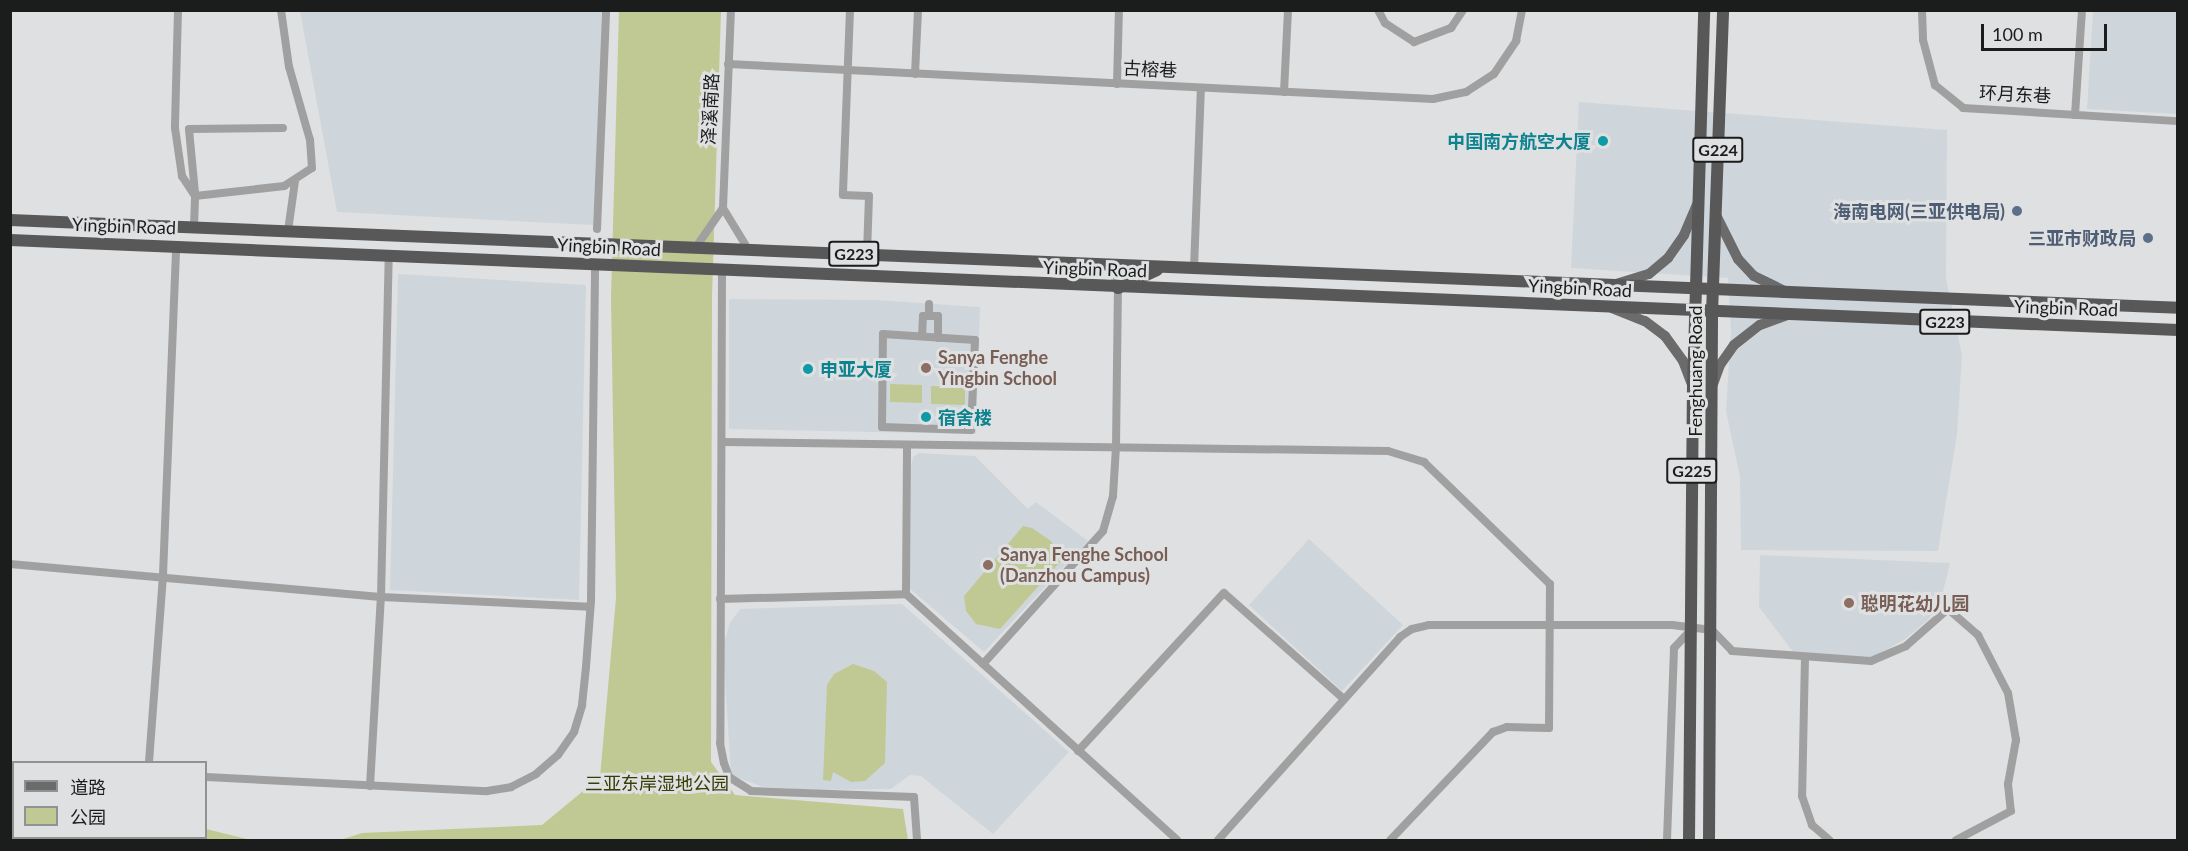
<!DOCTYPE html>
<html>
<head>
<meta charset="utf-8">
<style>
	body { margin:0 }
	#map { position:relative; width:2188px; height:851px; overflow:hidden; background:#dfe0e1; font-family:Lato,"Noto Sans SC",sans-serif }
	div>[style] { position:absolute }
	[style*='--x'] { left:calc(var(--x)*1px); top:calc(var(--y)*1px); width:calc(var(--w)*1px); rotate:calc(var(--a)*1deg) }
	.built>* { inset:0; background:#ced6dc }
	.green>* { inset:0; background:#c0c993 }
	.minor>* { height:8px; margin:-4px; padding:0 4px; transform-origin:4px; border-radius:4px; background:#a0a0a1 }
	.major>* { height:10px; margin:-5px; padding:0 5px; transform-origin:5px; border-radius:5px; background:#6b6b6c }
	.highway>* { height:12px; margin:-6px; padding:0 6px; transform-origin:6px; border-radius:6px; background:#595859 }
	.dots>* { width:16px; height:16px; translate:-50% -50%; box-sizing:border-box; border:3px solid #dfe0e1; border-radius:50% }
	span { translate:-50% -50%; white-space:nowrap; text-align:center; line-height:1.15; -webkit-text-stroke:6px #dfe0e1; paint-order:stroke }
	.shield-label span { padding:2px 4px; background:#dfe0e1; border:2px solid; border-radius:4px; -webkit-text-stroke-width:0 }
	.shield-label { font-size:16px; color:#1b1c1c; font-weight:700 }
	.street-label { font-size:18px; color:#1b1c1c }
	.culture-label { font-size:18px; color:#0d838f; font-weight:700 }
	.right { translate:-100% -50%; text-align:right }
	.left { translate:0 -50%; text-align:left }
	.service-label { font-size:18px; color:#4e5e75; font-weight:700 }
	.education-label { font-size:18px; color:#785e54; font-weight:700 }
	.park-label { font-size:18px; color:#373d05 }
	.frame { position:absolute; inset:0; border:12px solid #1b1c1c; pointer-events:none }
	.legend { position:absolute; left:12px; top:761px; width:195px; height:78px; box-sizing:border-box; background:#dfe0e1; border:2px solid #919292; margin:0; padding:8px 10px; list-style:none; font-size:18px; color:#1b1c1c }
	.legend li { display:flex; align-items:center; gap:12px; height:30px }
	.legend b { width:30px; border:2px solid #919292 }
	.scale { position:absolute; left:1981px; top:24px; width:126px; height:27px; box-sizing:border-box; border:3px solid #1b1c1c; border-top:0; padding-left:8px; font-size:18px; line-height:21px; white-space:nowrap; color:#1b1c1c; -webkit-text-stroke:4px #dfe0e1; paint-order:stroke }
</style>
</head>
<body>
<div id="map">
	<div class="built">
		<div style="clip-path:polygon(300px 11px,603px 11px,593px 225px,337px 212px)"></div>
		<div style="clip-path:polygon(2093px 11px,2177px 11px,2177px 114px,2087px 109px)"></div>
		<div style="clip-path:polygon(1579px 102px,1947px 130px,1946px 278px,1962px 355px,1957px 434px,1938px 551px,1741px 550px,1740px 477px,1726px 411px,1731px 330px,1728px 278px,1571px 268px)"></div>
		<div style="clip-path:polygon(398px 274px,586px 285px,579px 600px,390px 590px)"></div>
		<div style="clip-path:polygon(729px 299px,875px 300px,980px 307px,976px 434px,729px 429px)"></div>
		<div style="clip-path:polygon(919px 453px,975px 456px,1028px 509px,1036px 502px,1088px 541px,984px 652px,910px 589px,911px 468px,913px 457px)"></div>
		<div style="clip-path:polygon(1309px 539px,1403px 625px,1342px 691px,1249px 605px)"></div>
		<div style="clip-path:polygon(1760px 555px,1950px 563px,1941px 600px,1929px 619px,1904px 640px,1871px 658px,1794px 653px,1759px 607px)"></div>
		<div style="clip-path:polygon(902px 604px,1069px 752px,993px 834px,921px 776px,910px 775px,891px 789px,811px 790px,763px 787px,731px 775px,723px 646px,730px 623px,740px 609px)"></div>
	</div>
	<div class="green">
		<div style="clip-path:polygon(619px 11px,721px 11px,712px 297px,711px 762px,735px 795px,903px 809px,908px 840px,340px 840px,362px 833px,542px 825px,600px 777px,616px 598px,611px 297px)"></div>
		<div style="clip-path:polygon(890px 384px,922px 385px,922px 403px,890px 402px)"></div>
		<div style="clip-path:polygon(931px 386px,965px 387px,965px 405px,931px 404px)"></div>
		<div style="clip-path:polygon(1023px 526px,1032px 528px,1051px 541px,1062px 560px,1000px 629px,976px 624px,966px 611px,964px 596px)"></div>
		<div style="clip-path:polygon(853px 664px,874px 671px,887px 682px,885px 763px,865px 781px,851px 782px,833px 772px,831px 781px,823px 780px,827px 685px,834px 674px)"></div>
		<div style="clip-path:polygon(206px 829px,251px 840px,173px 840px,206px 838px)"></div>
	</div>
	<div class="minor">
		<div style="--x:178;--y:10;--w:118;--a:91.5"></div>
		<div style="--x:175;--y:128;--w:49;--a:81.7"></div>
		<div style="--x:182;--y:176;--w:24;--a:57"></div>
		<div style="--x:850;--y:10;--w:185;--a:92.2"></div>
		<div style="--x:843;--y:195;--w:26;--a:2"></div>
		<div style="--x:869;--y:196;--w:58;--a:92"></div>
		<div style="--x:1378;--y:10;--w:15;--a:62"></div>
		<div style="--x:1385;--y:23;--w:35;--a:33"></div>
		<div style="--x:1414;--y:42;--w:40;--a:-21"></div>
		<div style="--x:1451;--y:28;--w:22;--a:-56"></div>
		<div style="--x:1922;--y:10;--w:30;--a:88"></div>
		<div style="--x:1923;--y:40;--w:47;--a:75.1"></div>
		<div style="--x:1935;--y:85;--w:36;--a:39"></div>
		<div style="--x:1963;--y:108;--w:215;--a:3.5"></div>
		<div style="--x:728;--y:64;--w:706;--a:2.84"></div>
		<div style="--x:1433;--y:99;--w:34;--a:-12"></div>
		<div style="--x:1466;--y:92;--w:33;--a:-33"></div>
		<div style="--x:1494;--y:74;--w:40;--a:-56"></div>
		<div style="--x:1516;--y:41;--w:32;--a:-79"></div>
		<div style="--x:915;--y:74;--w:64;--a:-87.3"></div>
		<div style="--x:1117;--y:84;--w:74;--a:-88.5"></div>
		<div style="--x:1284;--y:92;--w:82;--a:-87.2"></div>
		<div style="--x:2075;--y:115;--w:105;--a:-86.2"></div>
		<div style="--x:195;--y:193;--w:64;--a:-95.4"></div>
		<div style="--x:189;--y:129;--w:94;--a:-0.6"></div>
		<div style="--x:723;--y:208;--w:198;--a:-87.7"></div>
		<div style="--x:194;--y:227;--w:31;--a:-88"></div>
		<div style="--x:195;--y:196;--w:90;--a:-6.4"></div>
		<div style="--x:284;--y:186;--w:33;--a:-33"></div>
		<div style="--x:312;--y:168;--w:28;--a:-94"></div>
		<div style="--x:310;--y:140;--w:76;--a:-106"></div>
		<div style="--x:289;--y:67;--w:58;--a:-98"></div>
		<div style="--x:597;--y:229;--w:219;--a:-87.6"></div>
		<div style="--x:288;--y:231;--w:50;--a:-82"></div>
		<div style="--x:696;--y:247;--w:47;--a:-55.3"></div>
		<div style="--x:723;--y:208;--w:48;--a:58.6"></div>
		<div style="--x:1194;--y:268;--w:180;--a:-87.8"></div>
		<div style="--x:722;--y:270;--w:473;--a:90.2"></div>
		<div style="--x:720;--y:743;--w:20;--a:79"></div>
		<div style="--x:724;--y:763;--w:15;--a:70"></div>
		<div style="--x:729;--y:777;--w:26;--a:32"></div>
		<div style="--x:751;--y:791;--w:163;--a:2.1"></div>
		<div style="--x:914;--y:797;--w:43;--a:86"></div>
		<div style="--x:929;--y:316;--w:9;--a:0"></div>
		<div style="--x:938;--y:316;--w:22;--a:90"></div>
		<div style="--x:883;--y:334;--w:92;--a:3.7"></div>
		<div style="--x:975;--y:340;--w:90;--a:92.5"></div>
		<div style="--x:971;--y:430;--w:89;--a:-178.1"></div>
		<div style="--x:882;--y:427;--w:93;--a:-89.4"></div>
		<div style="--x:922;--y:336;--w:20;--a:-87"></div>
		<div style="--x:923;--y:316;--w:6;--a:0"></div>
		<div style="--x:929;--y:316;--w:12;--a:-90"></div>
		<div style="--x:722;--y:442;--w:666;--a:0.77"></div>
		<div style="--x:1388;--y:451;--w:38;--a:17"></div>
		<div style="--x:1424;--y:462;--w:175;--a:44.1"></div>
		<div style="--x:1550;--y:584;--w:144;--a:90.4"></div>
		<div style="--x:1549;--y:728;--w:42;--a:-178.6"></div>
		<div style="--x:1507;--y:727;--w:15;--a:160"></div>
		<div style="--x:1493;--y:732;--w:149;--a:133.6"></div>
		<div style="--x:10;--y:564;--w:372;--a:5.1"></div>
		<div style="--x:381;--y:597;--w:209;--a:2.7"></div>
		<div style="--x:906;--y:594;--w:149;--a:-89.6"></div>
		<div style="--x:720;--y:599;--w:186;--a:-1.5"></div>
		<div style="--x:906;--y:594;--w:366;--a:42.2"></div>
		<div style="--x:1805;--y:657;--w:139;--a:91.2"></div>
		<div style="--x:1802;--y:796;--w:31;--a:71"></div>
		<div style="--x:1812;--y:825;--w:23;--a:41"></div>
		<div style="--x:983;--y:664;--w:179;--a:-47.9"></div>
		<div style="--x:1103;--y:531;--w:36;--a:-74"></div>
		<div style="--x:1113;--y:496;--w:49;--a:-86.5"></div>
		<div style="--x:1116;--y:447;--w:159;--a:-89.3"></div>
		<div style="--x:1118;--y:288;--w:24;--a:-109"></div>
		<div style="--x:1078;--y:751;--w:215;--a:-47.3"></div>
		<div style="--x:1224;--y:593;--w:160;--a:41.5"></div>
		<div style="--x:149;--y:762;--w:188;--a:-85.7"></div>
		<div style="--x:163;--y:575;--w:329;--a:-87.7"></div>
		<div style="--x:10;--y:770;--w:4;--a:0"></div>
		<div style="--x:206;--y:777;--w:281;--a:2.9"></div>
		<div style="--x:487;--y:791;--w:24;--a:-9"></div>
		<div style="--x:511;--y:787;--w:28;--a:-27"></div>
		<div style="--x:536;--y:774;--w:29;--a:-41"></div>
		<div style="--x:558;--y:755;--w:28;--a:-55"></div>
		<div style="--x:574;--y:732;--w:28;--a:-73"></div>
		<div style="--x:582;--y:705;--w:38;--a:-84"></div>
		<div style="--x:586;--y:667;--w:66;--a:-85.7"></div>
		<div style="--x:591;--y:601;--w:337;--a:-89.3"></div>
		<div style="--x:370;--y:786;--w:189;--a:-86.7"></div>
		<div style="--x:381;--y:597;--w:342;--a:-88.7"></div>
		<div style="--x:146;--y:840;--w:2;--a:-90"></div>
		<div style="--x:1218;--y:840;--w:273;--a:-48.1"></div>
		<div style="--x:1400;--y:637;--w:14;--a:-34"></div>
		<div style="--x:1412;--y:629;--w:17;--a:-13"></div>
		<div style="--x:1429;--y:625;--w:243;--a:0"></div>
		<div style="--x:1672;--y:625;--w:40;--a:7.1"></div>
		<div style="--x:1712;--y:630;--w:29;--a:46"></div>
		<div style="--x:1732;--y:651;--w:139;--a:4.1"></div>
		<div style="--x:1871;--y:661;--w:38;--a:-23"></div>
		<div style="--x:1906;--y:646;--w:56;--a:-41.4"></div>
		<div style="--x:1948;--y:609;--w:40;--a:41"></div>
		<div style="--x:1978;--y:635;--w:65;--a:62.7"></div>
		<div style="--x:2008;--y:693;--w:48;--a:80.3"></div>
		<div style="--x:2016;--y:740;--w:45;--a:100.3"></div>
		<div style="--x:2008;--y:784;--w:27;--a:84"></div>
		<div style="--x:2011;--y:811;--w:62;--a:152.2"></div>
		<div style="--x:1667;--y:840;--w:192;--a:-87.9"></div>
		<div style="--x:1674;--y:648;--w:25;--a:-47"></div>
	</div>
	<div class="major">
		<div style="--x:1717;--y:217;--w:47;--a:63.4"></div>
		<div style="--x:1738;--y:259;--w:23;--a:47"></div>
		<div style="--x:1754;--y:276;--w:34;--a:26"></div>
		<div style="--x:1616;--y:284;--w:34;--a:-17"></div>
		<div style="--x:1649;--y:274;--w:25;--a:-40"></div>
		<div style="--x:1668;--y:258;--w:28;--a:-55"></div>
		<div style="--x:1684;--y:235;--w:33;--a:-67"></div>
		<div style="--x:1612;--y:308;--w:35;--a:22"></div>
		<div style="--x:1645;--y:321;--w:25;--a:37"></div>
		<div style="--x:1665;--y:336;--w:31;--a:54"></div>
		<div style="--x:1683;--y:361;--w:28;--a:69"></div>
		<div style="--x:1713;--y:384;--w:20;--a:-70"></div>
		<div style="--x:1720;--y:365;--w:24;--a:-55"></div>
		<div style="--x:1734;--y:345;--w:33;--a:-38"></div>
		<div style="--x:1760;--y:325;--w:27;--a:-20"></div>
	</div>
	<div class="highway">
		<div style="--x:10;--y:220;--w:2170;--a:2.32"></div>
		<div style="--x:10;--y:240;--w:2170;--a:2.38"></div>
		<div style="--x:1118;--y:288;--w:43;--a:-24.8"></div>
		<div style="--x:1689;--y:840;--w:452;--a:-89.5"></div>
		<div style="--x:1693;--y:388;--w:378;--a:-88.3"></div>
		<div style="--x:1709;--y:840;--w:527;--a:-89.67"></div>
		<div style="--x:1712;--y:313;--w:303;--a:-87.9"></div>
	</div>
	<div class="dots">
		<div style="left:1603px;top:141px;background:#0f9aa8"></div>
		<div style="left:2017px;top:211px;background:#5c6f8a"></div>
		<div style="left:2148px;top:238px;background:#5c6f8a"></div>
		<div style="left:926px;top:368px;background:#8d6e63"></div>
		<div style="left:808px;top:369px;background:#0f9aa8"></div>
		<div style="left:926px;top:417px;background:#0f9aa8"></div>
		<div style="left:988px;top:565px;background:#8d6e63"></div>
		<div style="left:1849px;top:603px;background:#8d6e63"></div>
	</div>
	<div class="shield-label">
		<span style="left:1718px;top:150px">G224</span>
		<span style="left:854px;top:254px">G223</span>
		<span style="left:1945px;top:322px">G223</span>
		<span style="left:1692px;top:471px">G225</span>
	</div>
	<div class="street-label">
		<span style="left:1150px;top:69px;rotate:3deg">古榕巷</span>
		<span style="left:2015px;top:94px;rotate:3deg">环月东巷</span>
		<span style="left:710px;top:109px;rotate:-87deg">泽溪南路</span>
		<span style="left:124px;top:226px;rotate:2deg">Yingbin Road</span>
		<span style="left:609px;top:247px;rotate:3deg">Yingbin Road</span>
		<span style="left:1095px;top:269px;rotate:2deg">Yingbin Road</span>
		<span style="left:1580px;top:288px;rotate:3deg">Yingbin Road</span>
		<span style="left:2066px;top:308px;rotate:2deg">Yingbin Road</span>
		<span style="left:1695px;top:371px;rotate:-90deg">Fenghuang Road</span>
	</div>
	<div class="culture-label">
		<span class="right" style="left:1591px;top:141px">中国南方航空大厦</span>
		<span class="left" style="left:820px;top:369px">申亚大厦</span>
		<span class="left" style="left:938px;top:417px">宿舍楼</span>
	</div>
	<div class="service-label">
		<span class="right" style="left:2005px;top:211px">海南电网(三亚供电局)</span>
		<span class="right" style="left:2136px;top:238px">三亚市财政局</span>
	</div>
	<div class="education-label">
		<span class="left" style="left:938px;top:368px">Sanya Fenghe<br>Yingbin School</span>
		<span class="left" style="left:1000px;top:565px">Sanya Fenghe School<br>(Danzhou Campus)</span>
		<span class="left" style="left:1861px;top:603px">聪明花幼儿园</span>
	</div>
	<div class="park-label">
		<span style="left:657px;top:783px">三亚东岸湿地公园</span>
	</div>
	<div class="frame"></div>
	<ul class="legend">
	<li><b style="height:8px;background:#6b6b6c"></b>道路</li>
	<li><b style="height:16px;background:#c0c993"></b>公园</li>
	</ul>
	<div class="scale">100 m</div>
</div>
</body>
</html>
